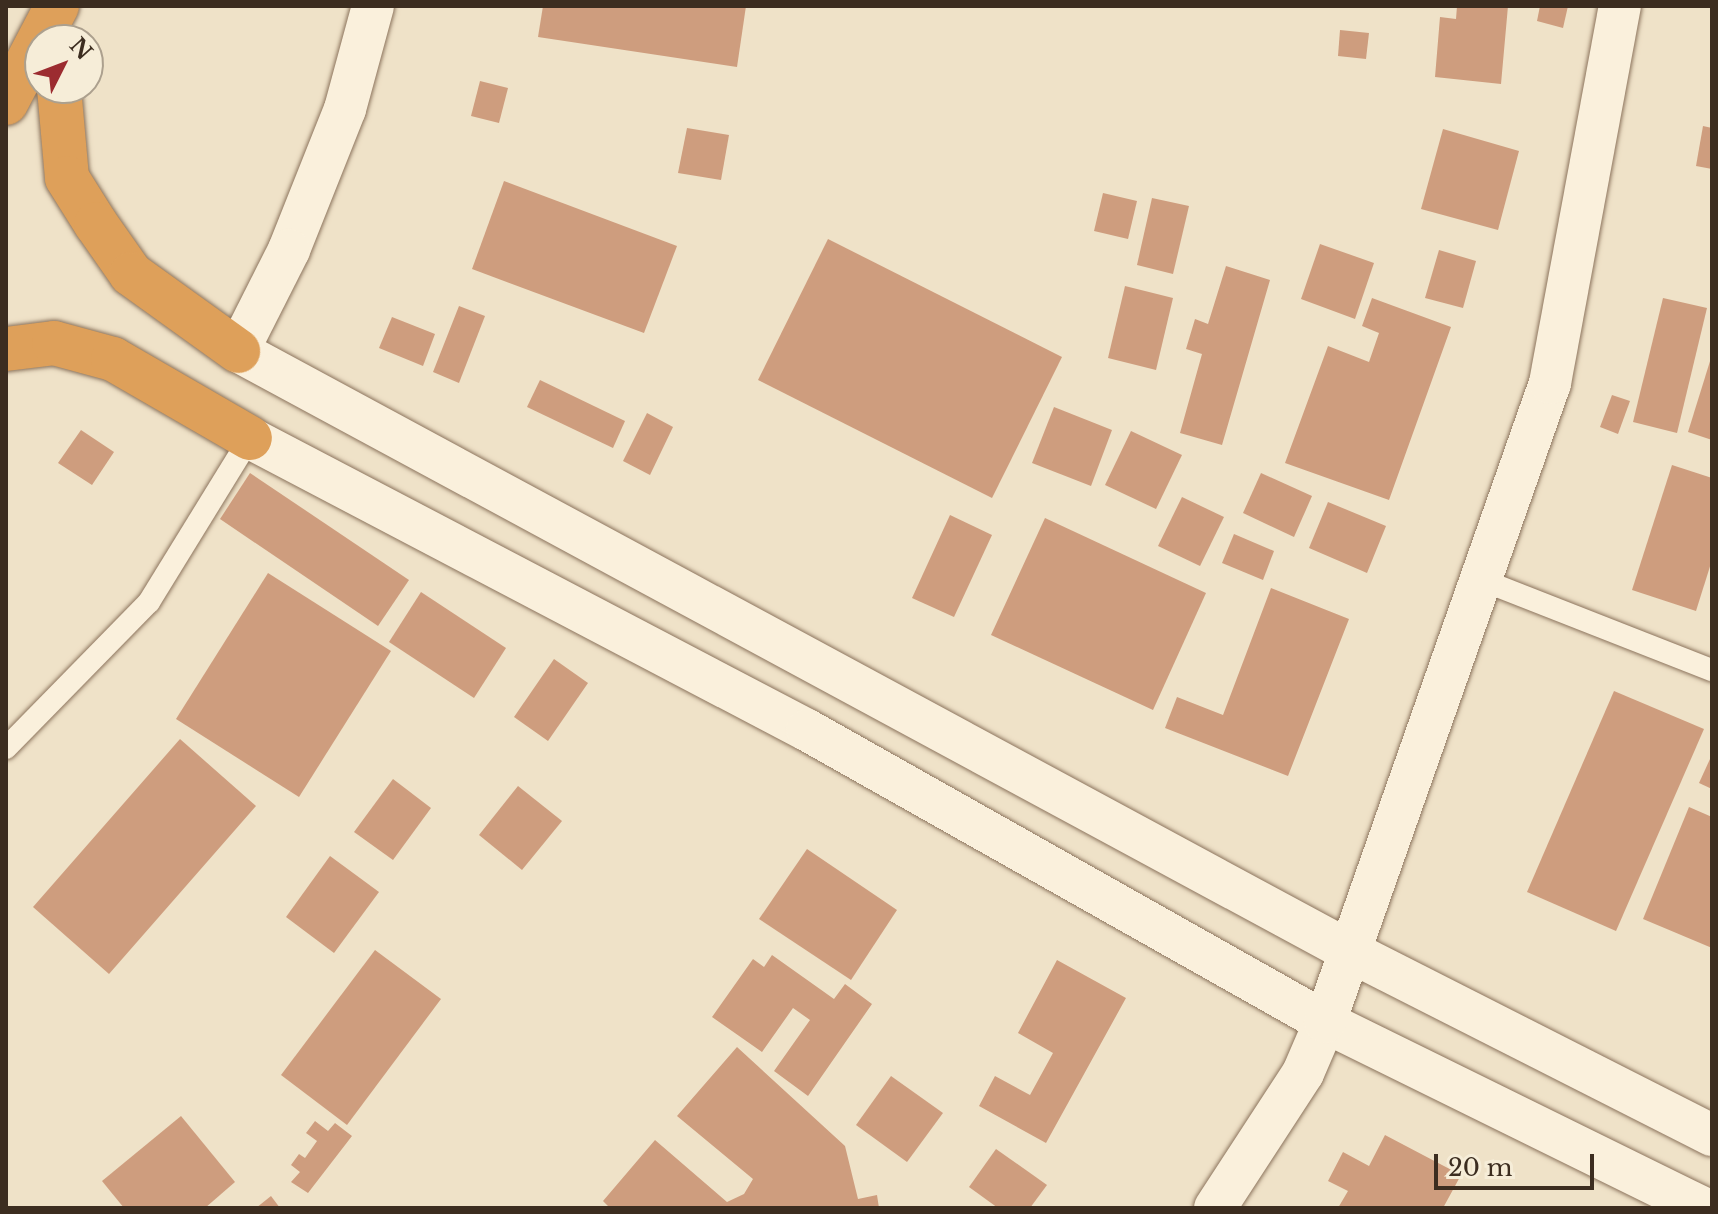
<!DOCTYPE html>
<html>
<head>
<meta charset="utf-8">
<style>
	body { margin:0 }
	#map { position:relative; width:1718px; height:1214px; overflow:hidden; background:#efe2c8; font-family:"Libre Baskerville",serif }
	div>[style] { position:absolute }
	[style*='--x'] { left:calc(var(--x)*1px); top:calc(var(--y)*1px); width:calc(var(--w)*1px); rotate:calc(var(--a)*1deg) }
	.building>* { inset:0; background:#ce9d7e }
	.roads { filter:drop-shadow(0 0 2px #8c745d) drop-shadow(0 0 2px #8c745d) }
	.lane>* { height:22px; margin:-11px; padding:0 11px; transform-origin:11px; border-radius:11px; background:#faf0dc }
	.street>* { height:42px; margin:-21px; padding:0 21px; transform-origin:21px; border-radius:21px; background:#faf0dc }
	.highway>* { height:44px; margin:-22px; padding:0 22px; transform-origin:22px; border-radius:22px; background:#dea05a }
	span { translate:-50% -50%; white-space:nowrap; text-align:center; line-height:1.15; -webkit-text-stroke:7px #f6edd8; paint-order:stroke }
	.frame { position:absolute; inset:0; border:8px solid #3c2d20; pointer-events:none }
	.north { position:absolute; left:24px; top:24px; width:80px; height:80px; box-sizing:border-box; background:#f6edd8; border:2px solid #aca08e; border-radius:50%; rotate:48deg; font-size:22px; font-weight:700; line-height:32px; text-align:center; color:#3c2d20 }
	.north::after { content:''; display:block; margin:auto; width:28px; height:36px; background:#9c2c30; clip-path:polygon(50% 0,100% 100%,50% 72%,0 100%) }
	.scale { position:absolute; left:1434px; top:1154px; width:160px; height:36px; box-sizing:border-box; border:4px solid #3c2d20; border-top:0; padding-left:10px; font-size:24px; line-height:28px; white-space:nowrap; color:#3c2d20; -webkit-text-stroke:6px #f6edd8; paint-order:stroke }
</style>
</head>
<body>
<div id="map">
	<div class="building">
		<div style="clip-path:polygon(543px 6px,746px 6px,737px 67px,538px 37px)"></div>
		<div style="clip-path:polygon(1457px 6px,1508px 6px,1501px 84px,1435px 77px,1440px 17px,1456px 19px)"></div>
		<div style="clip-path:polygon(1540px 6px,1568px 6px,1563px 28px,1537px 21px)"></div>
		<div style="clip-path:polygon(1340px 30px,1369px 33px,1366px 59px,1338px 56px)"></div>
		<div style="clip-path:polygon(480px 81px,508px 88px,499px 123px,471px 116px)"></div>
		<div style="clip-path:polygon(1703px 126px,1712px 128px,1712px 169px,1696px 166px)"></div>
		<div style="clip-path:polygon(687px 128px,729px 135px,721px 180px,678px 173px)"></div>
		<div style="clip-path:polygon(1443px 129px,1519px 151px,1498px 230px,1421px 209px)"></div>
		<div style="clip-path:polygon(504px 181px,677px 246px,644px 333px,472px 269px)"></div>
		<div style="clip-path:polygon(1103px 193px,1137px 201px,1128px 239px,1094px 231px)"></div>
		<div style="clip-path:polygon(1152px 198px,1189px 206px,1173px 274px,1137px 265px)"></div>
		<div style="clip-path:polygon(828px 239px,1062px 357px,992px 498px,758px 380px)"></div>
		<div style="clip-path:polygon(1320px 244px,1374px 263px,1355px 319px,1301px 299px)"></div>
		<div style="clip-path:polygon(1439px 250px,1476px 261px,1463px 308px,1425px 298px)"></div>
		<div style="clip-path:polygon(1226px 266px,1270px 280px,1222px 445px,1180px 433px,1202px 354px,1186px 349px,1195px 319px,1208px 324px)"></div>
		<div style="clip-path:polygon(1125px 286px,1173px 298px,1156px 370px,1108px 358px)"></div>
		<div style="clip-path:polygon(1372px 298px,1451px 327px,1389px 500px,1285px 463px,1328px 346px,1369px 362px,1379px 333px,1362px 326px)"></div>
		<div style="clip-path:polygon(1663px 298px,1707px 308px,1677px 433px,1633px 422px)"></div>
		<div style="clip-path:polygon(459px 306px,485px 316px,459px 383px,433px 372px)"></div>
		<div style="clip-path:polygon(392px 317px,435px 334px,423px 366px,379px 348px)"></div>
		<div style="clip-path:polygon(1711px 358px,1712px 358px,1712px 440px,1688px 432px)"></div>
		<div style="clip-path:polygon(540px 380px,625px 421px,613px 448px,527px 407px)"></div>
		<div style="clip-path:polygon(1612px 395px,1630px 401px,1618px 434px,1600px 427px)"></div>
		<div style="clip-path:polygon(1054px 407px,1112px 430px,1091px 486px,1032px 463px)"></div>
		<div style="clip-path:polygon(647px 413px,673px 427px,650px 475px,623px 461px)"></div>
		<div style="clip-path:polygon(81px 430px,114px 452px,92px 485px,58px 463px)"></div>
		<div style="clip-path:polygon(1131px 431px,1182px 455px,1156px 509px,1105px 485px)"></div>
		<div style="clip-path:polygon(1672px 465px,1712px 478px,1712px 560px,1696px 611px,1632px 590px)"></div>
		<div style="clip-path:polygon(250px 473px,409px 580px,378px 626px,220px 519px)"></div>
		<div style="clip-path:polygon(1261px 473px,1312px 496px,1294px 537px,1243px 513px)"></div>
		<div style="clip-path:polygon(1182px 497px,1224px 517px,1200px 566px,1158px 546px)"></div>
		<div style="clip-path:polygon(1328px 502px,1386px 526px,1367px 573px,1309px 548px)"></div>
		<div style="clip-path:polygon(950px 515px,992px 535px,954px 617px,912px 598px)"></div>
		<div style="clip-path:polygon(1045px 518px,1206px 593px,1153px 710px,991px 635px)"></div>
		<div style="clip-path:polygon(1234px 534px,1274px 551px,1263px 580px,1222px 563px)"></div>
		<div style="clip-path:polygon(268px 573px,391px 651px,299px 797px,176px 719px)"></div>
		<div style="clip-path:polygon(1271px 588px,1349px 619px,1288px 776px,1165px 728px,1177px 697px,1223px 715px)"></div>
		<div style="clip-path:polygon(421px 592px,506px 648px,474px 698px,389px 642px)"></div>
		<div style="clip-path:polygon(554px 659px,588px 683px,548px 741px,514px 717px)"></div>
		<div style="clip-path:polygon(1614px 691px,1704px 729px,1616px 931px,1527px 892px)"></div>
		<div style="clip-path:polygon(180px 739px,256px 806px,109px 974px,33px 907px)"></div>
		<div style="clip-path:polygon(1710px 759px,1712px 760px,1712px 789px,1699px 783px)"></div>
		<div style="clip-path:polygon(393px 779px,431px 808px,393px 860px,354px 832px)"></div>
		<div style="clip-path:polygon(518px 786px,562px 821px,522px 870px,479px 835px)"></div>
		<div style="clip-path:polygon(1689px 807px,1712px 817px,1712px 948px,1643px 919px)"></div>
		<div style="clip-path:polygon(807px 849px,897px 910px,851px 980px,759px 919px)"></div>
		<div style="clip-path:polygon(330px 856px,379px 892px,334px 953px,286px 917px)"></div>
		<div style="clip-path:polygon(375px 950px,441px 999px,347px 1125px,281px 1075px)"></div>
		<div style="clip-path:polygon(772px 955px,834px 999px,845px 984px,872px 1004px,808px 1096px,774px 1071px,810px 1020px,793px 1008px,762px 1052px,712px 1017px,753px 959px,764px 967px)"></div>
		<div style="clip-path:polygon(1057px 960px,1126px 998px,1046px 1143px,979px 1106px,995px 1076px,1030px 1095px,1053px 1053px,1018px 1033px)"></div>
		<div style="clip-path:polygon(737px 1047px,845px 1146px,858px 1199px,877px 1195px,879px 1208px,610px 1208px,603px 1201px,655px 1140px,727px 1202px,744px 1194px,753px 1179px,677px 1116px)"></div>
		<div style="clip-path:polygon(891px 1076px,943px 1113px,907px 1162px,856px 1125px)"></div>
		<div style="clip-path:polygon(181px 1116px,235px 1182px,205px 1208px,124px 1208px,102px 1181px)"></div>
		<div style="clip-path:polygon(315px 1121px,328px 1131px,335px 1123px,352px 1136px,308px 1193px,291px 1182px,300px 1172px,291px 1165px,299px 1154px,305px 1158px,317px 1141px,306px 1133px)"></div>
		<div style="clip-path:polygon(1385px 1135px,1461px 1175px,1443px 1208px,1338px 1208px,1348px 1191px,1328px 1181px,1343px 1152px,1369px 1166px)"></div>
		<div style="clip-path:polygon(996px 1149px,1047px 1185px,1030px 1208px,998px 1208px,969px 1187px)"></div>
		<div style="clip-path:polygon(271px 1196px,280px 1208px,256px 1208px)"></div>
	</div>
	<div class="roads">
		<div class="lane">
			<div style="--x:1482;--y:580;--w:247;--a:21.4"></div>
			<div style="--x:6;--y:748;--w:204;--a:-45.6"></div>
			<div style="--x:149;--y:602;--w:193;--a:-58.4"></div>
		</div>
		<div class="street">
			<div style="--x:373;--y:6;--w:107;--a:105.2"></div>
			<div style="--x:345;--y:109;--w:152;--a:111.7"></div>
			<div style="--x:289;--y:250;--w:113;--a:116.8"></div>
			<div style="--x:238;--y:351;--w:1267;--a:28.37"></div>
			<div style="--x:1353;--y:953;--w:402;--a:26.9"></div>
			<div style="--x:250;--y:438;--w:629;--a:27.67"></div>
			<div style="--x:807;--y:730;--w:595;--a:29.41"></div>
			<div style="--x:1325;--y:1022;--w:421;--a:26.2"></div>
			<div style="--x:1215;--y:1208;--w:161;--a:-56.9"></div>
			<div style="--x:1303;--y:1073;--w:56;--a:-66.7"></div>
			<div style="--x:1325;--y:1022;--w:677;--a:-70.6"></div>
			<div style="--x:1550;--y:383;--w:383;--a:-79.5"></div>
		</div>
		<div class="highway">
			<div style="--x:59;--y:88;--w:90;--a:84.9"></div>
			<div style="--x:67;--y:178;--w:54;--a:57.8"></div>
			<div style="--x:96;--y:224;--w:61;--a:55"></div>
			<div style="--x:131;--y:274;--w:132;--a:35.7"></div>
			<div style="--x:6;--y:103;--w:110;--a:-62.3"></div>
			<div style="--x:6;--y:349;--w:48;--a:-7.1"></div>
			<div style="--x:54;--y:343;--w:61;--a:15.2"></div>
			<div style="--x:113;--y:359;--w:158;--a:30"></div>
		</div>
	</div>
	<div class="frame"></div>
	<div class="north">N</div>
	<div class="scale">20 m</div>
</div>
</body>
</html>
